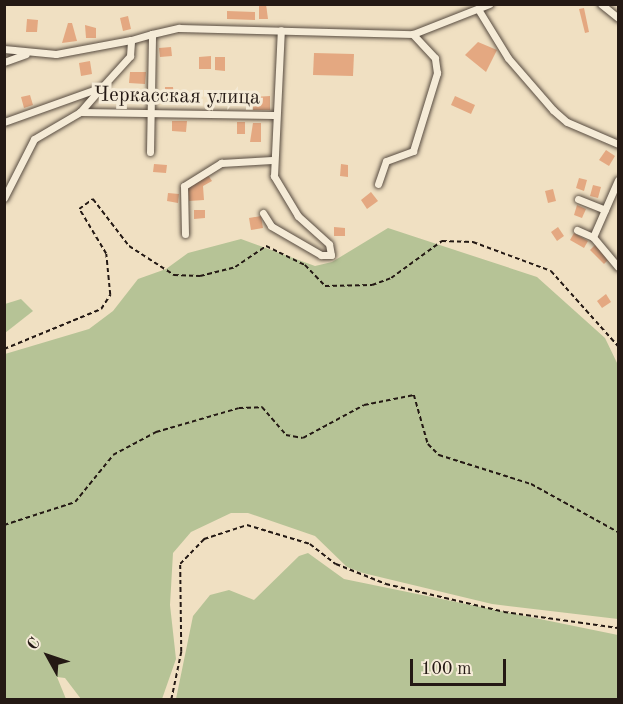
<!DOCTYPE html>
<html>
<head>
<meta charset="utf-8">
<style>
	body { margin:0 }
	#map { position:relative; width:623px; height:704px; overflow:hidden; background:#f0e0c2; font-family:"Old Standard TT",serif }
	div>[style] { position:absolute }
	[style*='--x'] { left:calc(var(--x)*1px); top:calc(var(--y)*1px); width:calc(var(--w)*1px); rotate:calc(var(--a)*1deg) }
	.green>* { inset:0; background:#b6c396 }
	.building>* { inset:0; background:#e4a881 }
	.path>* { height:1.5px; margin-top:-0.75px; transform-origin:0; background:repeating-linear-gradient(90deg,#241914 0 4.5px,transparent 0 7.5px) }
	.roads { filter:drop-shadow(0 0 2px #574b40) drop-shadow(0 0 2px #574b40) }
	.minor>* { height:7px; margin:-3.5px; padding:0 3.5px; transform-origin:3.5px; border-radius:3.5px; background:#f5ebd7 }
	span { translate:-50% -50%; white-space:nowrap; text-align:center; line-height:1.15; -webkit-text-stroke:6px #f5ebd7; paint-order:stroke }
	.street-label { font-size:21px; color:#241914 }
	.frame { position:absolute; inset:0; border:6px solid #241914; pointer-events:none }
	.north { position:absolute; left:18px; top:626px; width:60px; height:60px; -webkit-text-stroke:4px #f5ebd7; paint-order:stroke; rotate:310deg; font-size:16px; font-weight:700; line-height:24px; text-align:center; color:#241914 }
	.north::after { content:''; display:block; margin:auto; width:21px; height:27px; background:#241914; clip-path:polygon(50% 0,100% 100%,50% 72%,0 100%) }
	.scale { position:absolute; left:410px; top:659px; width:96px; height:27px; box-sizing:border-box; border:3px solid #241914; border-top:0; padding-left:8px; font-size:18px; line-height:21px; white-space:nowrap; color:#241914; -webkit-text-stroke:4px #f5ebd7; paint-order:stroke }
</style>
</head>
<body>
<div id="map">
	<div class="green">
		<div style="clip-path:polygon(388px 228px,537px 277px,605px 338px,618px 365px,618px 619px,492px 604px,363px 573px,347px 567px,315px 536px,248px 513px,231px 513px,191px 532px,173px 553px,170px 605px,176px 659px,162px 699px,81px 699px,65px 678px,57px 677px,66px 699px,5px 699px,5px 354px,89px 329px,113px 311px,138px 279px,166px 269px,188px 253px,241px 239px,315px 266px,332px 262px)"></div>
		<div style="clip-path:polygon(21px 299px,33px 311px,5px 333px,5px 304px)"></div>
		<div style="clip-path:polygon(308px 553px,344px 579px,618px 635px,618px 699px,176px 699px,193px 616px,210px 595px,229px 590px,254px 600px,299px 556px)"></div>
	</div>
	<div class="building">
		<div style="clip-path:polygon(259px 4px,266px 4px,268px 19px,259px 19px)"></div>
		<div style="clip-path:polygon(584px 8px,589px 32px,585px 33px,579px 9px)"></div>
		<div style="clip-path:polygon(227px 11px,255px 12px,255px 20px,227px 19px)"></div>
		<div style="clip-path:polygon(128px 16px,131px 29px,123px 31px,120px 18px)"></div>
		<div style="clip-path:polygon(27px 19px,38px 20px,37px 32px,26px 32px)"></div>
		<div style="clip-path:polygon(68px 23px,72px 23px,77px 41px,62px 43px)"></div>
		<div style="clip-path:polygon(85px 25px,96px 28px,96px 38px,86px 38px)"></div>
		<div style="clip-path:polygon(478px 42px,497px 50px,486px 72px,465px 55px)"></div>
		<div style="clip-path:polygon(171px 47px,172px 56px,160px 57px,159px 48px)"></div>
		<div style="clip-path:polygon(314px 53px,354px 54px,353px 76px,313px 75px)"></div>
		<div style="clip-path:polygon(211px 56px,211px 69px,199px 69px,199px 57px)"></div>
		<div style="clip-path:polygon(215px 57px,225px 57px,225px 71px,215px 70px)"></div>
		<div style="clip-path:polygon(90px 61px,92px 74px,81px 76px,79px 63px)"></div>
		<div style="clip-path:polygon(130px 72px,146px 72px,145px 84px,129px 83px)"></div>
		<div style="clip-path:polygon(165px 87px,173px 87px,174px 98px,165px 98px)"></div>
		<div style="clip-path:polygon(30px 95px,33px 105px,24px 108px,21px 97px)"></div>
		<div style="clip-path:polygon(270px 96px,270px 110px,253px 110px,253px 97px)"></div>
		<div style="clip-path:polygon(455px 96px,475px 105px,471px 114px,451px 105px)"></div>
		<div style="clip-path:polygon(172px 121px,187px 121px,186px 132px,172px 131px)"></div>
		<div style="clip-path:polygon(237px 122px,245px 122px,245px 134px,237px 134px)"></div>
		<div style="clip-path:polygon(253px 123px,261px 123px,261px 142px,250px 142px)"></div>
		<div style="clip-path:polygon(606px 150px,615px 156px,609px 166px,599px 160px)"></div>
		<div style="clip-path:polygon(154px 164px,167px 165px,166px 173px,153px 172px)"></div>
		<div style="clip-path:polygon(341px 164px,348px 165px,348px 177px,340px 176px)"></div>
		<div style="clip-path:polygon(208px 175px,212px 181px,203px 186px,204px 200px,189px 201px,188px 187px)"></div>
		<div style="clip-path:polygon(579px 178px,587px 180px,584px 191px,576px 188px)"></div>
		<div style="clip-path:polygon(593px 185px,601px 187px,598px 198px,590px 196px)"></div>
		<div style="clip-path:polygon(553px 189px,556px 201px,548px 203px,545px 191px)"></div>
		<div style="clip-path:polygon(371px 192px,378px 201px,367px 209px,361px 200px)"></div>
		<div style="clip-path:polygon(168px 193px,179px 194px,178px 203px,167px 201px)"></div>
		<div style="clip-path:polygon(577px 205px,586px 209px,582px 218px,574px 215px)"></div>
		<div style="clip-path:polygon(194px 210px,205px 210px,205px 218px,194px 219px)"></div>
		<div style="clip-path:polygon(261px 216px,263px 228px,251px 230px,249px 218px)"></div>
		<div style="clip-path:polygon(334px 227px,345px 228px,345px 236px,334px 236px)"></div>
		<div style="clip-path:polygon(558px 227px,564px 236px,557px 241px,551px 232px)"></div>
		<div style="clip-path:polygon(574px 233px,588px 241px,584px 248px,570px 240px)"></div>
		<div style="clip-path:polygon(596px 244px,608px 260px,604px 264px,590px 250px)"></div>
		<div style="clip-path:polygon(606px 294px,611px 302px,602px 308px,597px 301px)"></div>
	</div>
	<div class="path">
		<div style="--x:4;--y:349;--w:105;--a:-22.4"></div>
		<div style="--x:101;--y:309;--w:17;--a:-57"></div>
		<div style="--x:110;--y:295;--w:41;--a:-95.6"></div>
		<div style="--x:106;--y:254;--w:52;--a:-121"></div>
		<div style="--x:79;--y:209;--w:17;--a:-36"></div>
		<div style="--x:93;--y:199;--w:59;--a:52.5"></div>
		<div style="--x:129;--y:246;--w:54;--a:32.8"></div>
		<div style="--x:174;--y:275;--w:26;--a:2"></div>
		<div style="--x:200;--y:276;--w:36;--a:-14"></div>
		<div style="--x:235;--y:267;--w:37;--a:-34"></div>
		<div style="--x:266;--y:246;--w:43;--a:26"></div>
		<div style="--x:305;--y:265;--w:29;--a:46"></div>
		<div style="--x:325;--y:286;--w:47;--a:-1.2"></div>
		<div style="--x:372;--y:285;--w:20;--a:-20"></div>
		<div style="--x:391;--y:278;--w:63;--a:-36"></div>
		<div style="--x:442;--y:241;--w:31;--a:2"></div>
		<div style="--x:473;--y:242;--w:83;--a:20.4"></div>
		<div style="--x:551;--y:271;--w:101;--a:48.2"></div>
		<div style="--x:4;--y:525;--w:75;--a:-17.9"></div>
		<div style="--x:75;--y:502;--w:60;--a:-51"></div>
		<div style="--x:113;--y:455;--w:49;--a:-28.1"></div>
		<div style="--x:156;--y:432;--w:86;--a:-16.1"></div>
		<div style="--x:239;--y:408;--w:23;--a:-2"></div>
		<div style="--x:262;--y:407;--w:37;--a:49"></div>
		<div style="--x:286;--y:435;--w:17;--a:10"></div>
		<div style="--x:303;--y:438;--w:69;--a:-28.4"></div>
		<div style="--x:364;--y:405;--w:51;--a:-11.3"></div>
		<div style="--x:414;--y:395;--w:51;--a:74.1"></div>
		<div style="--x:428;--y:444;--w:16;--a:45"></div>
		<div style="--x:439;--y:455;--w:96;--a:17.5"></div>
		<div style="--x:531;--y:484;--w:99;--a:28.9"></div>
		<div style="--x:171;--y:700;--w:49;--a:-78.2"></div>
		<div style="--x:181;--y:652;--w:88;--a:-90.7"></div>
		<div style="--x:180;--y:564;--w:35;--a:-46"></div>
		<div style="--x:204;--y:539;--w:45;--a:-18"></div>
		<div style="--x:247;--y:525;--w:66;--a:16.8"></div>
		<div style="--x:310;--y:544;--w:33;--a:38"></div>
		<div style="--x:336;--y:564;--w:54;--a:21.8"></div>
		<div style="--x:386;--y:584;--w:121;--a:13.3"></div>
		<div style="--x:504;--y:612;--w:115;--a:8"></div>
	</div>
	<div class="roads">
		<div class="minor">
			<div style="--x:601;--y:4;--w:22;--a:39"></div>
			<div style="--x:478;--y:9;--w:57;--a:58.5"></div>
			<div style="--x:508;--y:58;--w:69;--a:49.1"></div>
			<div style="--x:553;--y:110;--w:18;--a:41"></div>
			<div style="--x:567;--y:122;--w:56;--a:23.3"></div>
			<div style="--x:4;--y:49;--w:52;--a:5.5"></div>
			<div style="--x:56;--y:54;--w:76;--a:-10.6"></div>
			<div style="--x:4;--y:62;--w:23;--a:-20"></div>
			<div style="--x:80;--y:112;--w:194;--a:0.9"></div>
			<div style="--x:4;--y:122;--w:104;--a:-19.7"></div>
			<div style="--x:102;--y:87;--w:42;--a:-47.9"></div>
			<div style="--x:130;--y:56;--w:16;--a:-86"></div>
			<div style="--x:131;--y:40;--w:22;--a:-16"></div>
			<div style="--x:152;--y:34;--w:28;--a:-13"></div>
			<div style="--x:179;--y:28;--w:234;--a:1.5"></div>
			<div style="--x:413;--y:34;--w:82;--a:-21.5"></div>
			<div style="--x:150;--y:152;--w:118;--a:-89"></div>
			<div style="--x:378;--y:184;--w:24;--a:-71"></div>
			<div style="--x:386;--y:161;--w:29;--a:-20"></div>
			<div style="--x:413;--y:151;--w:82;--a:-72.9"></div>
			<div style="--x:437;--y:73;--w:15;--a:-98"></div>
			<div style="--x:435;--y:58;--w:33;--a:-133"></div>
			<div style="--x:4;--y:198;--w:66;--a:-63"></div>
			<div style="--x:34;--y:139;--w:53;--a:-30.4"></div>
			<div style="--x:80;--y:112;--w:32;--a:-49"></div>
			<div style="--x:578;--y:199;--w:29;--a:22"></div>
			<div style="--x:263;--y:213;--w:15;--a:58"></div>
			<div style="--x:271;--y:226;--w:58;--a:30.1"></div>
			<div style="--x:321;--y:255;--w:10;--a:0"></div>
			<div style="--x:331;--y:255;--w:11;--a:-100"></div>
			<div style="--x:329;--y:244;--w:42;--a:-137.9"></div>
			<div style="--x:298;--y:216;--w:47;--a:-121"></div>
			<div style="--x:274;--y:176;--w:146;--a:-87.3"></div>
			<div style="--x:577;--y:230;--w:17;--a:24"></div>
			<div style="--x:593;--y:237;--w:39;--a:50"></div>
			<div style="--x:185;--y:234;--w:48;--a:-91.2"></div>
			<div style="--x:184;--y:186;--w:44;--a:-31.9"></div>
			<div style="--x:221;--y:163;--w:51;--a:-3.4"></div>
			<div style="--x:593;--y:237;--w:62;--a:-66.3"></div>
		</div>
	</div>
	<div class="street-label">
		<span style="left:177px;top:97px;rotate:1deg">Черкасская улица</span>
	</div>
	<div class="frame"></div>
	<div class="north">С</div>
	<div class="scale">100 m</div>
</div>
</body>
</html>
